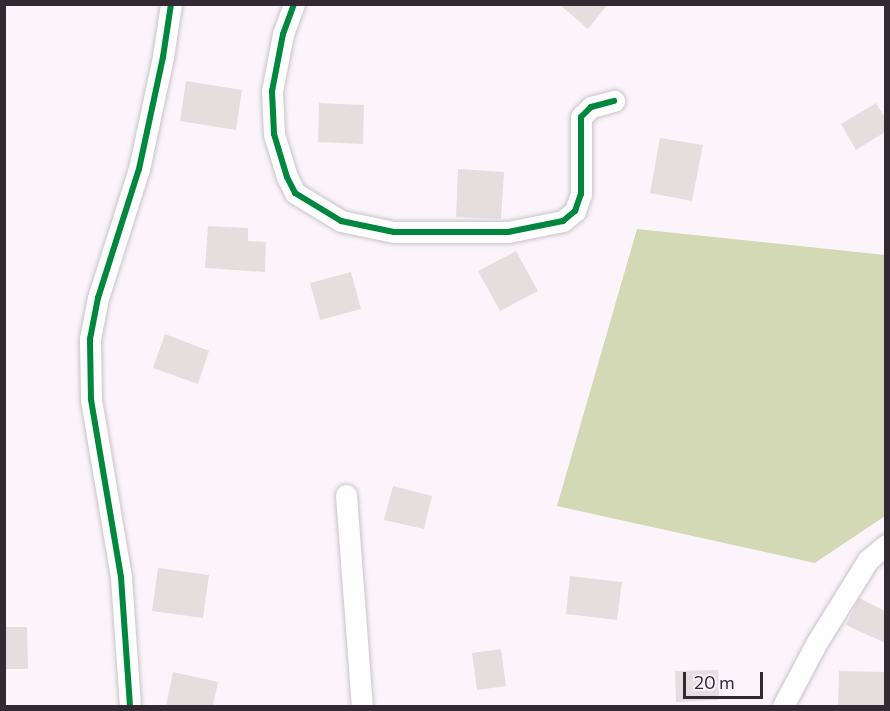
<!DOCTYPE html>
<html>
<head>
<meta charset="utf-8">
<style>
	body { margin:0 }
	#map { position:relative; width:890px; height:711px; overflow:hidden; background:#fbf5fb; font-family:Commissioner,sans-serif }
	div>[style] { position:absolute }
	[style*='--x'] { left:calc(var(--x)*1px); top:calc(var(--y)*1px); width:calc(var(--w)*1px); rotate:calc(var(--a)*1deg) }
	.forest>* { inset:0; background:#d3d8b5 }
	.building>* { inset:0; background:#e6dddf }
	.roads { filter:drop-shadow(0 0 2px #cac3ca) drop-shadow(0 0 2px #cac3ca) }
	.street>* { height:21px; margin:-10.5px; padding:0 10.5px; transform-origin:10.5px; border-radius:10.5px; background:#fefefe }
	.cycleway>* { height:6px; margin:-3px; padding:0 3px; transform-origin:3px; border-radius:3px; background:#00873e }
	span { translate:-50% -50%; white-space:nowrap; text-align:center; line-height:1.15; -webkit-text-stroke:5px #fdf3fd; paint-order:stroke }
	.frame { position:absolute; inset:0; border:6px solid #332933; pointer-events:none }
	.scale { position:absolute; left:683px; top:672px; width:80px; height:27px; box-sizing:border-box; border:3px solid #332933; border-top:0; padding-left:8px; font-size:18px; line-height:21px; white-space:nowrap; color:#332933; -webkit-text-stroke:4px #fdf3fd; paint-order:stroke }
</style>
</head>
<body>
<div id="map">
	<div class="forest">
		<div style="clip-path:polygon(637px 229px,885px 255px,885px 516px,815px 563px,557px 506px)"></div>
	</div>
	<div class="building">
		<div style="clip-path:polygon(559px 4px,608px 4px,588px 29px)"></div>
		<div style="clip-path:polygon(186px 81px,242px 90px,236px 130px,180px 121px)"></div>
		<div style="clip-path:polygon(319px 103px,364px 105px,363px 144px,318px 142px)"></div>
		<div style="clip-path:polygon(876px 103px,885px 118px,885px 132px,856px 150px,841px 124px)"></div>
		<div style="clip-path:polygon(660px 138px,703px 145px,692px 201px,650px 193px)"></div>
		<div style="clip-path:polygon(458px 169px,504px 172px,501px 219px,456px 217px)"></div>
		<div style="clip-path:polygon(208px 226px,248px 228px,248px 241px,266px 242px,265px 272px,205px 268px)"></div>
		<div style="clip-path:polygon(516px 251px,538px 291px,500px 311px,478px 271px)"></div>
		<div style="clip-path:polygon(351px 272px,361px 309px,320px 320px,310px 283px)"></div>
		<div style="clip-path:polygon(165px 334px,209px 351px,198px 384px,153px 368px)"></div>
		<div style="clip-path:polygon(393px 486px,432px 496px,424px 529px,384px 520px)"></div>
		<div style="clip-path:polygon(158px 568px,209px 575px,203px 618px,152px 611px)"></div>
		<div style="clip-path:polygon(570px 576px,622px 582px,617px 620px,566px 614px)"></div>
		<div style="clip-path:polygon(859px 598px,885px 611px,885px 643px,846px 625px)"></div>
		<div style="clip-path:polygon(4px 627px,27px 627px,28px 669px,4px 669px)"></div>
		<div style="clip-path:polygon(501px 649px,506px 686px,477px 690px,472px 653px)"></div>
		<div style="clip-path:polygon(718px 670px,719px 700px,676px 702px,675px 671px)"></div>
		<div style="clip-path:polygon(839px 671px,885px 672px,885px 706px,838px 706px)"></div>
		<div style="clip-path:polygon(173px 672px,218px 682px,213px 706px,166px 706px)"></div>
	</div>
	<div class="roads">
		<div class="street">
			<div style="--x:294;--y:4;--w:32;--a:110"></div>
			<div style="--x:283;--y:34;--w:58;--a:100.9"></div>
			<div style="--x:272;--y:91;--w:43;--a:87.3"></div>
			<div style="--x:274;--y:134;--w:45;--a:73.2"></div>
			<div style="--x:287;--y:177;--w:18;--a:63"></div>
			<div style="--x:295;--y:193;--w:54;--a:31.3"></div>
			<div style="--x:341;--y:221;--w:54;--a:11.7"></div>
			<div style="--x:394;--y:232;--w:114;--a:0"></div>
			<div style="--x:508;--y:232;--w:56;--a:-11.3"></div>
			<div style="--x:563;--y:221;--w:16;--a:-40"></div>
			<div style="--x:575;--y:211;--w:18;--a:-71"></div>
			<div style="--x:581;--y:194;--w:77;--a:-90"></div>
			<div style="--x:581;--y:117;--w:14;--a:-45"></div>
			<div style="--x:591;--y:107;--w:24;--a:-15"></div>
			<div style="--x:346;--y:495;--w:212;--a:85.7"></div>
			<div style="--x:130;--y:706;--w:129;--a:-94"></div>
			<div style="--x:121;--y:577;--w:181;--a:-99.6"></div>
			<div style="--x:91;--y:399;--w:60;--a:-91"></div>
			<div style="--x:90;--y:339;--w:42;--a:-79"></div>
			<div style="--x:98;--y:298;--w:135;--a:-72.4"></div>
			<div style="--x:139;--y:169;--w:115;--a:-77.9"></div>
			<div style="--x:163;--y:57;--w:54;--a:-81.4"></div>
			<div style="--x:783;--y:706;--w:72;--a:-62"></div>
			<div style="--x:817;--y:642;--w:97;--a:-58.1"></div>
			<div style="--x:868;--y:560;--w:23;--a:-40"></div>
		</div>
	</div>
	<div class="cycleway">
		<div style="--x:294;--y:4;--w:32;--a:110"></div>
		<div style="--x:283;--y:34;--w:58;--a:100.9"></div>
		<div style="--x:272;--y:91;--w:43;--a:87.3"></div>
		<div style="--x:274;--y:134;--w:45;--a:73.2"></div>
		<div style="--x:287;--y:177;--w:18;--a:63"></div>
		<div style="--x:295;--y:193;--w:54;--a:31.3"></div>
		<div style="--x:341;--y:221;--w:54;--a:11.7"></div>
		<div style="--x:394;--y:232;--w:114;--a:0"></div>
		<div style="--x:508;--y:232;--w:56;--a:-11.3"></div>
		<div style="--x:563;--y:221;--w:16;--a:-40"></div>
		<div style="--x:575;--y:211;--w:18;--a:-71"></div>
		<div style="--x:581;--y:194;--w:77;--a:-90"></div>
		<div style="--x:581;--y:117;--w:14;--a:-45"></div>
		<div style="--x:591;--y:107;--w:24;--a:-15"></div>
		<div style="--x:130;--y:706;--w:129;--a:-94"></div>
		<div style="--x:121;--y:577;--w:181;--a:-99.6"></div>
		<div style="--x:91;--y:399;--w:60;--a:-91"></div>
		<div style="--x:90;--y:339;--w:42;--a:-79"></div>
		<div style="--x:98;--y:298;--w:135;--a:-72.4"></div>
		<div style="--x:139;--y:169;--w:115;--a:-77.9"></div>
		<div style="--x:163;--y:57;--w:54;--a:-81.4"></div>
	</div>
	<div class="frame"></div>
	<div class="scale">20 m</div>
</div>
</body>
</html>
